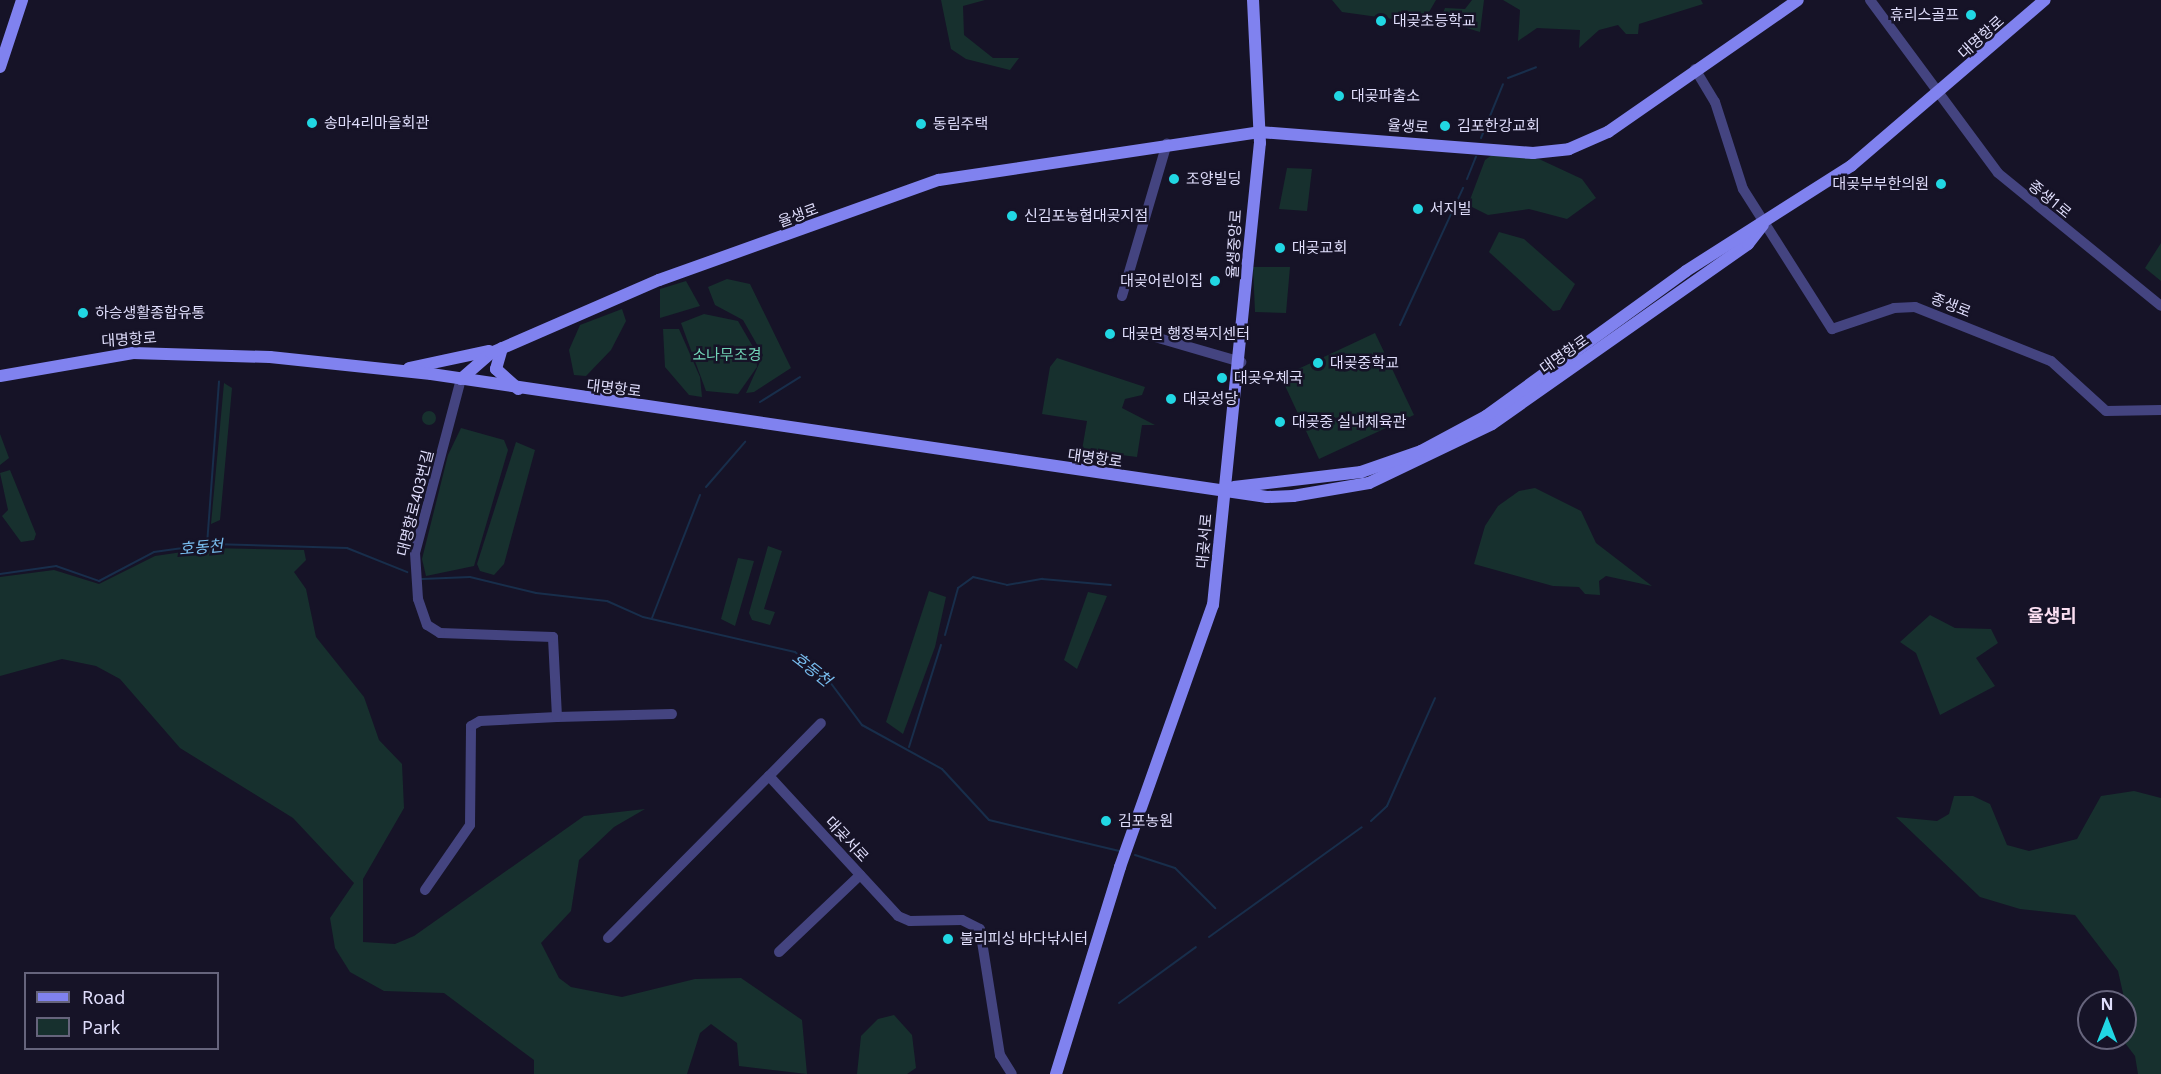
<!DOCTYPE html>
<html>
<head>
<meta charset="utf-8">
<style>
	body { margin:0 }
	#map { position:relative; width:2161px; height:1074px; overflow:hidden; background:#161327; font-family:"Noto Sans","Noto Sans KR",sans-serif }
	div>[style] { position:absolute }
	[style*='--x'] { left:calc(var(--x)*1px); top:calc(var(--y)*1px); width:calc(var(--w)*1px); rotate:calc(var(--a)*1deg) }
	.green>* { inset:0; background:#17302e }
	.round { border-radius:50% }
	.stream>* { height:2px; margin:-1px; padding:0 1px; transform-origin:1px; border-radius:1px; background:#182e4b }
	.street>* { height:10px; margin:-5px; padding:0 5px; transform-origin:5px; border-radius:5px; background:#444480 }
	.secondary>* { height:12px; margin:-6px; padding:0 6px; transform-origin:6px; border-radius:6px; background:#8082ef }
	.dots>* { width:16px; height:16px; translate:-50% -50%; box-sizing:border-box; border:3px solid #161327; border-radius:50% }
	span { translate:-50% -50%; white-space:nowrap; text-align:center; line-height:1.15; -webkit-text-stroke:5px #161327; paint-order:stroke }
	.poi-label { font-size:15px; color:#dfddfb }
	.right { translate:-100% -50%; text-align:right }
	.left { translate:0 -50%; text-align:left }
	.street-label { font-size:15px; color:#dfddfb }
	.park-label { font-size:15px; color:#71d3b6 }
	.water-label { font-size:16px; color:#78bcee; font-style:italic }
	.quarter-label { font-size:18px; color:#fbdff2; font-weight:700 }
	.legend { position:absolute; left:24px; top:972px; width:195px; height:78px; box-sizing:border-box; background:#161327; border:2px solid #66647c; margin:0; padding:8px 10px; list-style:none; font-size:18px; color:#dfddfb }
	.legend li { display:flex; align-items:center; gap:12px; height:30px }
	.legend b { width:30px; border:2px solid #66647c }
	.north { position:absolute; left:2077px; top:990px; width:60px; height:60px; box-sizing:border-box; background:#161327; border:2px solid #66647c; border-radius:50%; rotate:0deg; font-size:16px; font-weight:700; line-height:24px; text-align:center; color:#dfddfb }
	.north::after { content:''; display:block; margin:auto; width:21px; height:27px; background:#21d7e3; clip-path:polygon(50% 0,100% 100%,50% 72%,0 100%) }
</style>
</head>
<body>
<div id="map">
	<div class="green">
		<div style="clip-path:polygon(941px 0,985px 0,963px 6px,964px 35px,993px 58px,1019px 58px,1010px 70px,966px 59px,951px 49px)"></div>
		<div style="clip-path:polygon(1332px 0,1436px 0,1425px 19px,1407px 21px,1342px 12px)"></div>
		<div style="clip-path:polygon(1472px 0,1484px 0,1480px 32px,1440px 20px,1445px 8px,1465px 9px)"></div>
		<div style="clip-path:polygon(1503px 0,1701px 0,1703px 4px,1639px 24px,1638px 34px,1626px 34px,1618px 25px,1599px 30px,1579px 48px,1580px 30px,1537px 28px,1518px 41px,1520px 10px)"></div>
		<div style="clip-path:polygon(1492px 155px,1539px 159px,1582px 179px,1596px 198px,1567px 219px,1529px 209px,1488px 215px,1468px 205px,1485px 160px)"></div>
		<div style="clip-path:polygon(1287px 168px,1312px 169px,1307px 211px,1279px 209px)"></div>
		<div style="clip-path:polygon(1499px 232px,1524px 239px,1575px 284px,1560px 310px,1553px 311px,1489px 252px)"></div>
		<div style="clip-path:polygon(2161px 243px,2161px 281px,2145px 268px)"></div>
		<div style="clip-path:polygon(1253px 267px,1290px 267px,1286px 313px,1255px 312px)"></div>
		<div style="clip-path:polygon(727px 279px,750px 284px,791px 368px,754px 392px,746px 393px,763px 355px,743px 320px,715px 305px,708px 287px)"></div>
		<div style="clip-path:polygon(686px 281px,700px 306px,660px 318px,660px 289px)"></div>
		<div style="clip-path:polygon(622px 309px,626px 321px,611px 350px,586px 376px,574px 375px,569px 350px,580px 325px)"></div>
		<div style="clip-path:polygon(704px 314px,738px 321px,756px 352px,757px 367px,738px 394px,706px 391px,681px 323px)"></div>
		<div style="clip-path:polygon(663px 329px,679px 329px,700px 377px,702px 397px,689px 395px,665px 367px)"></div>
		<div style="clip-path:polygon(1375px 333px,1414px 415px,1319px 459px,1281px 377px)"></div>
		<div style="clip-path:polygon(1057px 358px,1145px 387px,1142px 395px,1125px 399px,1122px 408px,1155px 425px,1142px 425px,1137px 457px,1082px 450px,1087px 421px,1042px 414px,1050px 367px)"></div>
		<div style="clip-path:polygon(224px 383px,232px 388px,220px 520px,211px 524px)"></div>
		<div class="round" style="left:422px;top:411px;width:14px;height:14px"></div>
		<div style="clip-path:polygon(461px 428px,504px 440px,508px 450px,474px 566px,426px 576px,422px 559px,448px 455px)"></div>
		<div style="clip-path:polygon(0 434px,9px 458px,0 465px)"></div>
		<div style="clip-path:polygon(516px 442px,535px 450px,504px 564px,494px 575px,480px 571px,477px 564px)"></div>
		<div style="clip-path:polygon(10px 470px,36px 534px,34px 540px,21px 542px,2px 516px,8px 510px,0 473px)"></div>
		<div style="clip-path:polygon(1535px 488px,1581px 511px,1596px 543px,1652px 586px,1606px 576px,1599px 581px,1600px 595px,1585px 594px,1579px 587px,1553px 586px,1474px 564px,1485px 526px,1498px 506px,1519px 491px)"></div>
		<div style="clip-path:polygon(768px 546px,782px 551px,764px 609px,775px 612px,770px 625px,752px 620px,749px 613px)"></div>
		<div style="clip-path:polygon(210px 548px,304px 550px,306px 560px,294px 572px,306px 589px,316px 637px,364px 697px,379px 740px,402px 764px,404px 808px,363px 879px,363px 942px,395px 944px,414px 936px,584px 816px,645px 809px,614px 827px,579px 860px,571px 911px,541px 943px,559px 978px,571px 987px,622px 997px,695px 979px,741px 978px,802px 1020px,807px 1074px,739px 1066px,737px 1043px,711px 1024px,700px 1033px,687px 1074px,534px 1074px,534px 1060px,444px 993px,384px 991px,350px 972px,335px 948px,330px 918px,354px 883px,293px 818px,180px 748px,120px 679px,96px 666px,62px 659px,0 676px,0 577px,54px 570px,99px 584px,155px 556px)"></div>
		<div style="clip-path:polygon(738px 558px,754px 561px,735px 626px,721px 619px)"></div>
		<div style="clip-path:polygon(929px 591px,946px 597px,935px 647px,903px 734px,886px 722px)"></div>
		<div style="clip-path:polygon(1088px 592px,1107px 596px,1077px 669px,1064px 660px)"></div>
		<div style="clip-path:polygon(1930px 615px,1955px 628px,1991px 629px,1998px 643px,1976px 658px,1995px 686px,1940px 715px,1916px 653px,1900px 642px)"></div>
		<div style="clip-path:polygon(2134px 791px,2161px 798px,2161px 1074px,2138px 1074px,2135px 1056px,2125px 1043px,2127px 1011px,2118px 971px,2075px 915px,2020px 909px,1980px 897px,1896px 817px,1937px 821px,1949px 814px,1954px 796px,1973px 796px,1990px 804px,2007px 845px,2029px 851px,2077px 839px,2101px 796px)"></div>
		<div style="clip-path:polygon(894px 1015px,912px 1035px,916px 1068px,907px 1074px,857px 1074px,861px 1036px,878px 1019px)"></div>
	</div>
	<div class="stream">
		<div style="--x:1508;--y:78;--w:30;--a:-21"></div>
		<div style="--x:1481;--y:138;--w:58;--a:-67.8"></div>
		<div style="--x:1467;--y:179;--w:24;--a:-68"></div>
		<div style="--x:1400;--y:325;--w:151;--a:-65.3"></div>
		<div style="--x:760;--y:402;--w:47;--a:-32"></div>
		<div style="--x:706;--y:487;--w:60;--a:-49.1"></div>
		<div style="--x:207;--y:545;--w:164;--a:-85.8"></div>
		<div style="--x:0;--y:574;--w:57;--a:-8.1"></div>
		<div style="--x:56;--y:566;--w:46;--a:19.2"></div>
		<div style="--x:99;--y:581;--w:62;--a:-27.8"></div>
		<div style="--x:154;--y:552;--w:58;--a:-8"></div>
		<div style="--x:211;--y:544;--w:136;--a:1.7"></div>
		<div style="--x:347;--y:548;--w:65;--a:21.8"></div>
		<div style="--x:422;--y:579;--w:48;--a:-2.4"></div>
		<div style="--x:470;--y:577;--w:68;--a:13.6"></div>
		<div style="--x:536;--y:593;--w:71;--a:6.4"></div>
		<div style="--x:607;--y:601;--w:39;--a:24"></div>
		<div style="--x:643;--y:617;--w:156;--a:13"></div>
		<div style="--x:795;--y:652;--w:41;--a:39.1"></div>
		<div style="--x:827;--y:678;--w:59;--a:53.3"></div>
		<div style="--x:862;--y:725;--w:91;--a:28.8"></div>
		<div style="--x:942;--y:769;--w:69;--a:47.3"></div>
		<div style="--x:989;--y:820;--w:134;--a:13.4"></div>
		<div style="--x:652;--y:618;--w:132;--a:-68.7"></div>
		<div style="--x:945;--y:635;--w:49;--a:-74.5"></div>
		<div style="--x:958;--y:588;--w:19;--a:-36"></div>
		<div style="--x:973;--y:577;--w:35;--a:13"></div>
		<div style="--x:1007;--y:585;--w:36;--a:-10"></div>
		<div style="--x:1042;--y:579;--w:69;--a:5"></div>
		<div style="--x:909;--y:747;--w:107;--a:-72.6"></div>
		<div style="--x:1371;--y:821;--w:22;--a:-43"></div>
		<div style="--x:1387;--y:806;--w:118;--a:-66"></div>
		<div style="--x:1135;--y:855;--w:42;--a:18"></div>
		<div style="--x:1175;--y:868;--w:57;--a:45"></div>
		<div style="--x:1209;--y:937;--w:188;--a:-35.7"></div>
		<div style="--x:1119;--y:1003;--w:95;--a:-36"></div>
	</div>
	<div class="street">
		<div style="--x:1870;--y:0;--w:215;--a:53.5"></div>
		<div style="--x:1998;--y:173;--w:210;--a:39.2"></div>
		<div style="--x:1695;--y:69;--w:39;--a:59"></div>
		<div style="--x:1715;--y:102;--w:91;--a:72.2"></div>
		<div style="--x:1743;--y:189;--w:166;--a:57.6"></div>
		<div style="--x:1832;--y:329;--w:65;--a:-18.7"></div>
		<div style="--x:1894;--y:308;--w:21;--a:-3"></div>
		<div style="--x:1915;--y:307;--w:146;--a:21.7"></div>
		<div style="--x:2051;--y:361;--w:74;--a:42.3"></div>
		<div style="--x:2106;--y:411;--w:55;--a:-1"></div>
		<div style="--x:1122;--y:296;--w:159;--a:-73.6"></div>
		<div style="--x:1155;--y:337;--w:90;--a:16.2"></div>
		<div style="--x:557;--y:717;--w:115;--a:-1.5"></div>
		<div style="--x:769;--y:776;--w:74;--a:-45.5"></div>
		<div style="--x:425;--y:890;--w:79;--a:-55.3"></div>
		<div style="--x:470;--y:825;--w:99;--a:-89.4"></div>
		<div style="--x:471;--y:726;--w:10;--a:-29"></div>
		<div style="--x:480;--y:721;--w:77;--a:-3"></div>
		<div style="--x:557;--y:717;--w:80;--a:-92.9"></div>
		<div style="--x:553;--y:637;--w:113;--a:-178"></div>
		<div style="--x:440;--y:633;--w:15;--a:-148"></div>
		<div style="--x:427;--y:625;--w:28;--a:-109"></div>
		<div style="--x:418;--y:599;--w:46;--a:-93.7"></div>
		<div style="--x:415;--y:553;--w:180;--a:-75.2"></div>
		<div style="--x:608;--y:938;--w:228;--a:-45.2"></div>
		<div style="--x:769;--y:776;--w:190;--a:47.3"></div>
		<div style="--x:898;--y:916;--w:13;--a:23"></div>
		<div style="--x:910;--y:921;--w:52;--a:-1.1"></div>
		<div style="--x:962;--y:920;--w:20;--a:27"></div>
		<div style="--x:980;--y:929;--w:128;--a:81"></div>
		<div style="--x:1000;--y:1055;--w:22;--a:58"></div>
		<div style="--x:779;--y:952;--w:112;--a:-43.5"></div>
	</div>
	<div class="secondary">
		<div style="--x:0;--y:67;--w:71;--a:-71.8"></div>
		<div style="--x:502;--y:348;--w:22;--a:106"></div>
		<div style="--x:496;--y:369;--w:30;--a:42"></div>
		<div style="--x:409;--y:368;--w:82;--a:-12"></div>
		<div style="--x:0;--y:376;--w:135;--a:-9.8"></div>
		<div style="--x:133;--y:353;--w:137;--a:1.7"></div>
		<div style="--x:270;--y:357;--w:162;--a:6"></div>
		<div style="--x:431;--y:374;--w:845;--a:8.37"></div>
		<div style="--x:1267;--y:497;--w:26;--a:-2"></div>
		<div style="--x:1293;--y:496;--w:77;--a:-9.7"></div>
		<div style="--x:1369;--y:483;--w:136;--a:-25.6"></div>
		<div style="--x:1492;--y:424;--w:313;--a:-35.1"></div>
		<div style="--x:1748;--y:244;--w:24;--a:-52"></div>
		<div style="--x:461;--y:379;--w:40;--a:-41"></div>
		<div style="--x:491;--y:353;--w:183;--a:-23.5"></div>
		<div style="--x:659;--y:280;--w:297;--a:-19.7"></div>
		<div style="--x:939;--y:180;--w:324;--a:-8.5"></div>
		<div style="--x:1259;--y:132;--w:275;--a:4.4"></div>
		<div style="--x:1533;--y:153;--w:36;--a:-6"></div>
		<div style="--x:1569;--y:149;--w:43;--a:-23.6"></div>
		<div style="--x:1608;--y:132;--w:231;--a:-34.8"></div>
		<div style="--x:1234;--y:487;--w:128;--a:-6.7"></div>
		<div style="--x:1361;--y:472;--w:64;--a:-19.3"></div>
		<div style="--x:1421;--y:451;--w:74;--a:-28.3"></div>
		<div style="--x:1486;--y:416;--w:247;--a:-35.9"></div>
		<div style="--x:1686;--y:271;--w:196;--a:-32.5"></div>
		<div style="--x:1851;--y:166;--w:255;--a:-40.6"></div>
		<div style="--x:1056;--y:1074;--w:217;--a:-72.8"></div>
		<div style="--x:1120;--y:867;--w:278;--a:-70.5"></div>
		<div style="--x:1213;--y:605;--w:464;--a:-84.2"></div>
		<div style="--x:1260;--y:143;--w:143;--a:-92.8"></div>
	</div>
	<div class="dots">
		<div style="left:1971px;top:15px;background:#21d7e3"></div>
		<div style="left:1381px;top:21px;background:#21d7e3"></div>
		<div style="left:1339px;top:96px;background:#21d7e3"></div>
		<div style="left:312px;top:123px;background:#21d7e3"></div>
		<div style="left:921px;top:124px;background:#21d7e3"></div>
		<div style="left:1445px;top:126px;background:#21d7e3"></div>
		<div style="left:1174px;top:179px;background:#21d7e3"></div>
		<div style="left:1941px;top:184px;background:#21d7e3"></div>
		<div style="left:1418px;top:209px;background:#21d7e3"></div>
		<div style="left:1012px;top:216px;background:#21d7e3"></div>
		<div style="left:1280px;top:248px;background:#21d7e3"></div>
		<div style="left:1215px;top:281px;background:#21d7e3"></div>
		<div style="left:83px;top:313px;background:#21d7e3"></div>
		<div style="left:1110px;top:334px;background:#21d7e3"></div>
		<div style="left:1318px;top:363px;background:#21d7e3"></div>
		<div style="left:1222px;top:378px;background:#21d7e3"></div>
		<div style="left:1171px;top:399px;background:#21d7e3"></div>
		<div style="left:1280px;top:422px;background:#21d7e3"></div>
		<div style="left:1106px;top:821px;background:#21d7e3"></div>
		<div style="left:948px;top:939px;background:#21d7e3"></div>
	</div>
	<div class="poi-label">
		<span class="right" style="left:1959px;top:15px">휴리스골프</span>
		<span class="left" style="left:1393px;top:21px">대곶초등학교</span>
		<span class="left" style="left:1351px;top:96px">대곶파출소</span>
		<span class="left" style="left:324px;top:123px">송마4리마을회관</span>
		<span class="left" style="left:933px;top:124px">동림주택</span>
		<span class="left" style="left:1457px;top:126px">김포한강교회</span>
		<span class="left" style="left:1186px;top:179px">조양빌딩</span>
		<span class="right" style="left:1929px;top:184px">대곶부부한의원</span>
		<span class="left" style="left:1430px;top:209px">서지빌</span>
		<span class="left" style="left:1024px;top:216px">신김포농협대곶지점</span>
		<span class="left" style="left:1292px;top:248px">대곶교회</span>
		<span class="right" style="left:1203px;top:281px">대곶어린이집</span>
		<span class="left" style="left:95px;top:313px">하승생활종합유통</span>
		<span class="left" style="left:1122px;top:334px">대곶면 행정복지센터</span>
		<span class="left" style="left:1330px;top:363px">대곶중학교</span>
		<span class="left" style="left:1234px;top:378px">대곶우체국</span>
		<span class="left" style="left:1183px;top:399px">대곶성당</span>
		<span class="left" style="left:1292px;top:422px">대곶중 실내체육관</span>
		<span class="left" style="left:1118px;top:821px">김포농원</span>
		<span class="left" style="left:960px;top:939px">불리피싱 바다낚시터</span>
	</div>
	<div class="street-label">
		<span style="left:1981px;top:37px;rotate:-42deg">대명항로</span>
		<span style="left:1408px;top:126px;rotate:4deg">율생로</span>
		<span style="left:2050px;top:199px;rotate:39deg">종생1로</span>
		<span style="left:798px;top:215px;rotate:-20deg">율생로</span>
		<span style="left:1234px;top:244px;rotate:-87deg">율생중앙로</span>
		<span style="left:1951px;top:305px;rotate:21deg">종생로</span>
		<span style="left:129px;top:339px;rotate:-4deg">대명항로</span>
		<span style="left:1564px;top:354px;rotate:-35deg">대명항로</span>
		<span style="left:614px;top:388px;rotate:7deg">대명항로</span>
		<span style="left:1095px;top:458px;rotate:8deg">대명항로</span>
		<span style="left:415px;top:503px;rotate:-76deg">대명항로403번길</span>
		<span style="left:1204px;top:541px;rotate:-85deg">대곶서로</span>
		<span style="left:847px;top:839px;rotate:47deg">대곶서로</span>
	</div>
	<div class="park-label">
		<span style="left:727px;top:355px">소나무조경</span>
	</div>
	<div class="water-label">
		<span style="left:201px;top:547px;rotate:-5deg">호동천</span>
		<span style="left:812px;top:669px;rotate:38deg">호동천</span>
	</div>
	<div class="quarter-label">
		<span style="left:2052px;top:615px">율생리</span>
	</div>
	<ul class="legend">
	<li><b style="height:8px;background:#8082ef"></b>Road</li>
	<li><b style="height:16px;background:#17302e"></b>Park</li>
	</ul>
	<div class="north">N</div>
</div>
</body>
</html>
